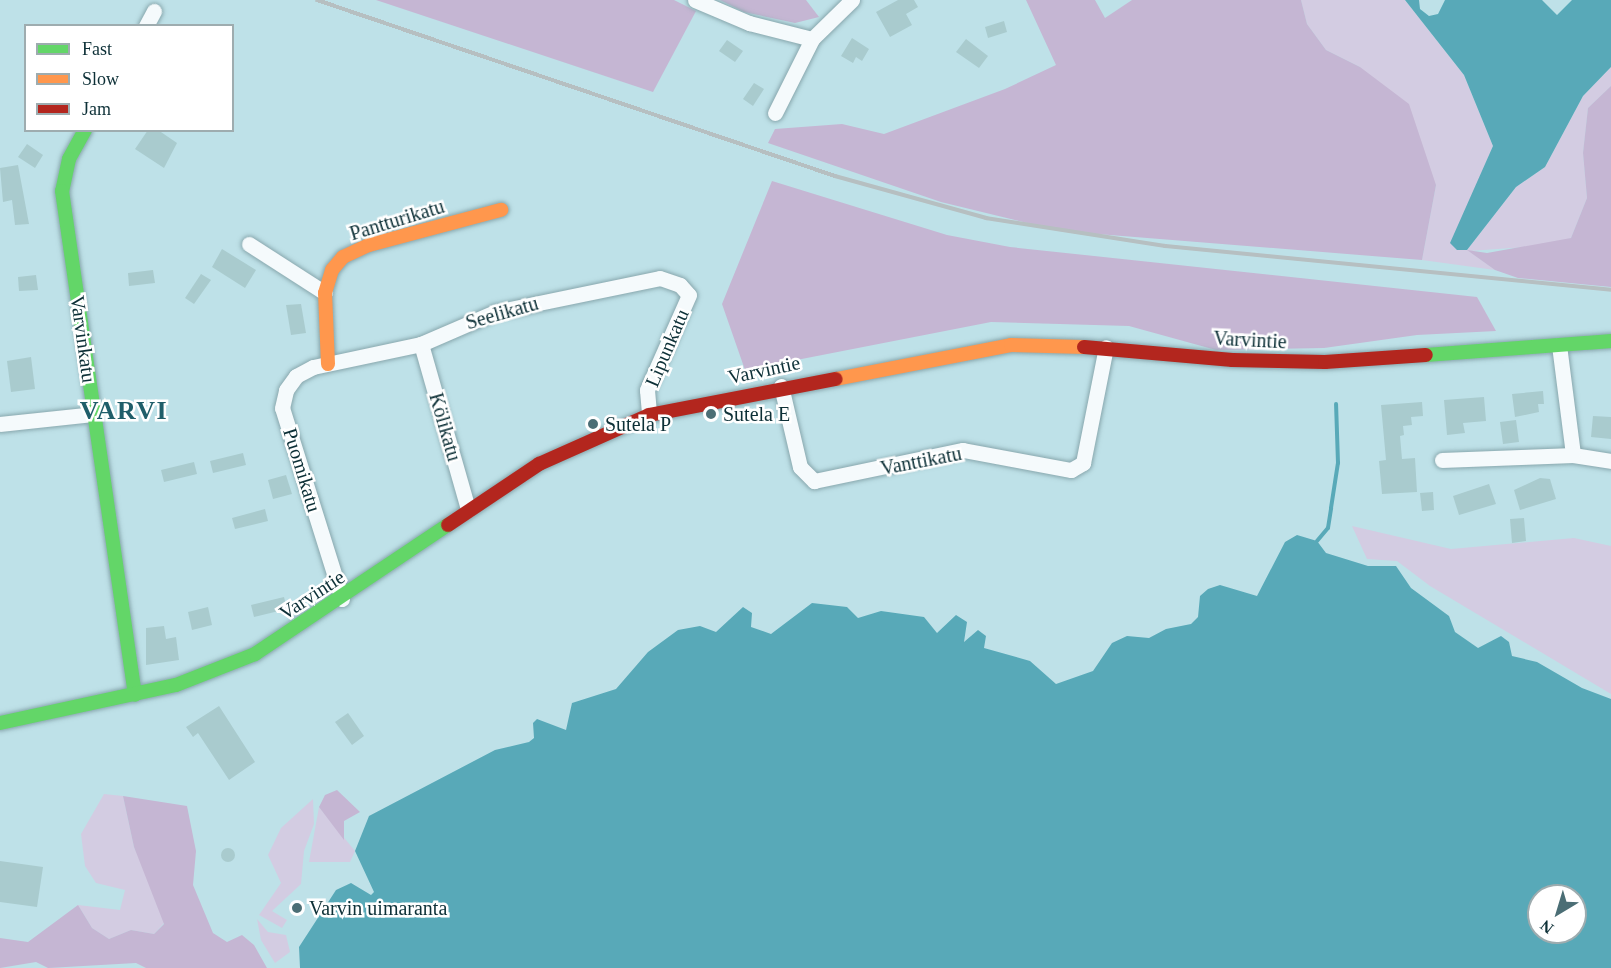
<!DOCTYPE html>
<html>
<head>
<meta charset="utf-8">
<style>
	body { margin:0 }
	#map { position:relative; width:1611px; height:968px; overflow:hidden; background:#bee1e8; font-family:Georgia,serif }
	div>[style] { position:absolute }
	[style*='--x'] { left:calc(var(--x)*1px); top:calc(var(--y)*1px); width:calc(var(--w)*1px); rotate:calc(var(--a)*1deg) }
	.green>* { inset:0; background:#d3cce2 }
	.forest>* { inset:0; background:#c5b6d3 }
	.water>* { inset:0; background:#58a9b8 }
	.stream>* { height:4px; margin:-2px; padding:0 2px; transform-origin:2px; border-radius:2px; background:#58a9b8 }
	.building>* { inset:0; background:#a9cbce }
	.round { border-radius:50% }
	.roads { filter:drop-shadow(0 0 2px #88a7ad) drop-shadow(0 0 2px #88a7ad) }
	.street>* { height:15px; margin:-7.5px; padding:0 7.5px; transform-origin:7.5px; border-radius:7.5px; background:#f5fafc }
	.fast>* { height:14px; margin:-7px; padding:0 7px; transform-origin:7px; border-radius:7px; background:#63d668 }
	.slow>* { height:14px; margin:-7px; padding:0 7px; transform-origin:7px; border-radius:7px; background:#ff974d }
	.jam>* { height:14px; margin:-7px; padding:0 7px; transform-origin:7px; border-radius:7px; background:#b3261e }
	.rail>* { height:4px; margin:-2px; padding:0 2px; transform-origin:2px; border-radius:2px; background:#b6bfc1 }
	.dots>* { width:16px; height:16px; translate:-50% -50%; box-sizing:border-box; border:3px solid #fff; border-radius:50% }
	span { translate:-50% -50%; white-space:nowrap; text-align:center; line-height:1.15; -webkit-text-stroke:5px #fff; paint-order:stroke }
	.street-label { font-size:20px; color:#0d3037 }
	.poi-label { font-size:20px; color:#0d3037 }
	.left { translate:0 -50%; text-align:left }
	.district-label { font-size:26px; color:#1f5e6a; font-weight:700; letter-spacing:1.5px }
	.legend { position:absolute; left:24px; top:24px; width:210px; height:108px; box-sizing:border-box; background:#fff; border:2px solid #9eacaf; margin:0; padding:8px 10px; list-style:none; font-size:18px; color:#0d3037 }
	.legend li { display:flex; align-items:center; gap:12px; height:30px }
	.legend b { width:30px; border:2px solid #9eacaf }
	.north { position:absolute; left:1527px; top:884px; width:60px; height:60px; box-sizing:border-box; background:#fff; border:2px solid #9eacaf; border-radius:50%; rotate:218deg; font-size:16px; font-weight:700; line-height:24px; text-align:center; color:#0d3037 }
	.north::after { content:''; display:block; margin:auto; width:21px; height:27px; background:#4b6e75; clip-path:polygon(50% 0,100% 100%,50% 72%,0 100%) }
</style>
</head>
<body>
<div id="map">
	<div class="green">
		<div style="clip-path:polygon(1301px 0,1405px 0,1464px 75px,1493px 146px,1477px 184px,1467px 250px,1516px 187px,1545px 167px,1583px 96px,1611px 67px,1611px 86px,1588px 108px,1583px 153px,1587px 198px,1571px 238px,1553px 245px,1469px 251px,1495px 270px,1422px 260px,1436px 185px,1360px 67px,1326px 50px,1307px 24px)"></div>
		<div style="clip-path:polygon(1352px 526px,1451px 549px,1574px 538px,1611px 546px,1611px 694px,1430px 586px,1397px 561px,1367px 559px)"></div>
		<div style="clip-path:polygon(104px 794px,123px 796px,134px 847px,162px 908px,164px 923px,154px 934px,131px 930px,109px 939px,92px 928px,78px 905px,120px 910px,125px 890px,96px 883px,85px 866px,81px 834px)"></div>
		<div style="clip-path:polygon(313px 799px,314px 824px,304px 851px,301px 884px,272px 911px,287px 920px,282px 928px,259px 915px,281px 883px,268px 855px,281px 828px)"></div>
		<div style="clip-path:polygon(319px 807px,355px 851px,350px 862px,309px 862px)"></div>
		<div style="clip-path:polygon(257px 919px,268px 932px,286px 935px,290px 952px,275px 963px,261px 940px)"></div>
	</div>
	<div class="forest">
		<div style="clip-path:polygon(376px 0,674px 0,696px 11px,653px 92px)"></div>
		<div style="clip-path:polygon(720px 0,806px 0,819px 17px,795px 23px,744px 12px)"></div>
		<div style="clip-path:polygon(1026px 0,1095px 0,1105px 18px,1132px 0,1301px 0,1307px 24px,1326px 50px,1360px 67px,1409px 104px,1436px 185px,1422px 260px,1060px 231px,941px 202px,768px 143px,775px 129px,842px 124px,884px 134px,1005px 89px,1056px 65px)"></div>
		<div style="clip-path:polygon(1611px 86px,1611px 287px,1518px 278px,1495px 270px,1467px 250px,1487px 253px,1571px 238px,1587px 198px,1583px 153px,1588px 108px)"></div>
		<div style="clip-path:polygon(772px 181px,947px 235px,1010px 247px,1477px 297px,1496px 331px,1417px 335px,1324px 348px,1216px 350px,1129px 326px,991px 322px,745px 370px,722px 304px)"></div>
		<div style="clip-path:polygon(337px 790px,360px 812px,344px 821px,344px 840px,319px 807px,325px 795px)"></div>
		<div style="clip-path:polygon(123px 796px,187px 806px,196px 851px,193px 885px,213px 933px,227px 942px,242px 935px,254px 945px,267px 968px,146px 968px,136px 963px,48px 968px,36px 962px,0 968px,0 938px,28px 942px,78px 905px,92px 928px,109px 939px,131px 930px,154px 934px,164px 924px,134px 847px)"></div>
	</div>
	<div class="water">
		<div style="clip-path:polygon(1405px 0,1419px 0,1420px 9px,1429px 16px,1438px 14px,1445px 0,1542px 0,1557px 15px,1572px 0,1611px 0,1611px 67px,1583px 96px,1545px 167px,1516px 187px,1467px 250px,1457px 250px,1450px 243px,1493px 146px,1464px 75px)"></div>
		<div style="clip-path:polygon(evenodd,1297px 535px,1317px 541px,1326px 553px,1368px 566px,1396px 566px,1411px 588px,1449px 616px,1455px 632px,1478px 648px,1501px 636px,1509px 642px,1512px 656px,1537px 662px,1582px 688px,1611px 699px,1611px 968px,300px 968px,299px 947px,336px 890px,351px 883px,371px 895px,374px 892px,355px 851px,369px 816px,495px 750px,529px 742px,534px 738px,533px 723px,537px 719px,566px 730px,572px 703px,616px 689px,648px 652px,678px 630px,700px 626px,716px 632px,743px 607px,752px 613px,751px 627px,771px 634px,812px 603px,847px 607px,858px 618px,881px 611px,924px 617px,937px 633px,956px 615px,967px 622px,964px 642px,978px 630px,986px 636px,984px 648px,1030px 661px,1056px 684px,1093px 671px,1112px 643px,1127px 636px,1149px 638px,1166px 629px,1191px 624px,1198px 617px,1200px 596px,1208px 589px,1220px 585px,1257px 596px,1285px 542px,1297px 535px,1539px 896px,1575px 896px,1575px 932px,1539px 932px,1539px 896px)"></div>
	</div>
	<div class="stream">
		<div style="--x:1317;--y:541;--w:17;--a:-50"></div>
		<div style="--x:1328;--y:528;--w:20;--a:-81"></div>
		<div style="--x:1331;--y:508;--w:46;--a:-81.2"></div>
		<div style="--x:1338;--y:463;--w:59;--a:-91.9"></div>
	</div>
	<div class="building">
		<div style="clip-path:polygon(898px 0,914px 0,918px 7px,906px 14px,912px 25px,890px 37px,876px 12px)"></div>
		<div style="clip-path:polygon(1004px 21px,1007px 32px,988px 38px,985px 27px)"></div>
		<div style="clip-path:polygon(852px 38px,869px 49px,862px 61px,856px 57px,853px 63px,841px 56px)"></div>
		<div style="clip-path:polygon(966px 39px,988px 56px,979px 68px,956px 52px)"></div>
		<div style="clip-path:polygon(727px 40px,743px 51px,735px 62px,719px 51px)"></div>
		<div style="clip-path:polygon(754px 83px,764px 89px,753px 106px,743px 99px)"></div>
		<div style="clip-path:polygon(148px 130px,158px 130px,177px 143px,164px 168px,135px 149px)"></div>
		<div style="clip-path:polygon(27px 144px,43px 155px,35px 168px,18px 157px)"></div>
		<div style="clip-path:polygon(18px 165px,29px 224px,15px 225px,12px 200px,3px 202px,0 168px)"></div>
		<div style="clip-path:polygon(222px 249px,256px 270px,245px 288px,212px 267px)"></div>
		<div style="clip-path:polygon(153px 270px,155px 283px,129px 286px,128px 273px)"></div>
		<div style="clip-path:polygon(201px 274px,211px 280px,194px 304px,185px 298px)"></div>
		<div style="clip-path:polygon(36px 275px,38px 290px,19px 291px,18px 277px)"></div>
		<div style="clip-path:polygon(301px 304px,306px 333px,291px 335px,286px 305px)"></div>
		<div style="clip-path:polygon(31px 357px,35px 389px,11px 392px,7px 361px)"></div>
		<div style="clip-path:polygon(1543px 391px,1544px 404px,1538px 404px,1539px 412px,1515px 417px,1512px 394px)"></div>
		<div style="clip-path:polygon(1484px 397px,1486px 421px,1463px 423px,1465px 433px,1447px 435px,1444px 400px)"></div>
		<div style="clip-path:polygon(1422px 402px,1423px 416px,1411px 417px,1412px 425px,1403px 426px,1404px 435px,1400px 436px,1402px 459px,1415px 458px,1417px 492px,1382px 494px,1379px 461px,1386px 460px,1381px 405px)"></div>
		<div style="clip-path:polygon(1593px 416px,1611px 417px,1611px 439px,1591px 437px)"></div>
		<div style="clip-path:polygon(1516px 420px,1519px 442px,1503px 444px,1500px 422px)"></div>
		<div style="clip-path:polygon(243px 453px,246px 465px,213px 473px,210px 461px)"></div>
		<div style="clip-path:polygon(194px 462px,197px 474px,164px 482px,161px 470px)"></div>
		<div style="clip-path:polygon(286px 475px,292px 494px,273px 499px,268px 480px)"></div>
		<div style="clip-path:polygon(1540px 478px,1550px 479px,1556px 499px,1520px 510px,1514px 490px)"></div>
		<div style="clip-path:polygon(1489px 484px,1496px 504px,1459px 515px,1453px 496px)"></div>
		<div style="clip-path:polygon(1433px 492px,1434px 510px,1422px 511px,1420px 493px)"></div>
		<div style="clip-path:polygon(265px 509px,268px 521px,235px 529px,232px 518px)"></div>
		<div style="clip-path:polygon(1524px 518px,1526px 541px,1512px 543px,1510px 519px)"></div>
		<div style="clip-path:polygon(284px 597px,287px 609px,254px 617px,251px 605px)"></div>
		<div style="clip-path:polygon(208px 607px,212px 625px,192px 630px,188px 612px)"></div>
		<div style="clip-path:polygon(164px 626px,166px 639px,176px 637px,179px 660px,146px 665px,146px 628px)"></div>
		<div style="clip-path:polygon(219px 706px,255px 762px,229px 780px,198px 733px,193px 737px,186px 727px)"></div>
		<div style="clip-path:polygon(348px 713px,364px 736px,352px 745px,335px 722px)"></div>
		<div class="round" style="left:221px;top:848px;width:14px;height:14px"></div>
		<div style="clip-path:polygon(0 861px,43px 867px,37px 907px,0 902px)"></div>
	</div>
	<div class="roads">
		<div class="street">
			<div style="--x:695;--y:0;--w:59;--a:23.1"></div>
			<div style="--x:749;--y:23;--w:65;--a:14.3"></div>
			<div style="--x:812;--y:39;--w:56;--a:-44.3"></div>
			<div style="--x:146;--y:26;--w:17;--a:-62"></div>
			<div style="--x:775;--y:113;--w:83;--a:-63.4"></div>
			<div style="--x:249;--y:244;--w:90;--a:32.8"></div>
			<div style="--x:421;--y:344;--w:172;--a:74.1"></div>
			<div style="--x:1559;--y:345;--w:111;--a:82.7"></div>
			<div style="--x:1573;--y:455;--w:38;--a:9"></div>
			<div style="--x:781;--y:386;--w:83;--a:76.8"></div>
			<div style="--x:800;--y:467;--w:20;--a:45"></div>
			<div style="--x:814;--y:481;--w:152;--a:-11.8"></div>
			<div style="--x:963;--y:450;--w:110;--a:10.5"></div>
			<div style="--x:1071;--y:470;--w:14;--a:-30"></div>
			<div style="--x:1083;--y:463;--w:118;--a:-78.8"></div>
			<div style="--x:0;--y:424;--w:95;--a:-6.1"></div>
			<div style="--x:1442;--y:460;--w:131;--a:-2.2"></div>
			<div style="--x:342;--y:599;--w:200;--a:-107.4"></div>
			<div style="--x:282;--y:408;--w:18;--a:-77"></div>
			<div style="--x:286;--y:390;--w:17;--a:-54"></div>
			<div style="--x:296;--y:376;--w:19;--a:-28"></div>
			<div style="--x:313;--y:367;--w:110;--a:-12"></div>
			<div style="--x:421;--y:344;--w:81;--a:-23.4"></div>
			<div style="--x:495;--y:312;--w:168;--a:-11.6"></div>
			<div style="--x:660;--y:278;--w:21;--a:19"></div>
			<div style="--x:680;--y:285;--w:13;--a:48"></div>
			<div style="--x:689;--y:295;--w:104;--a:113.9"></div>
			<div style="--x:647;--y:390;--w:25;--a:85"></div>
		</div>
		<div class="fast">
			<div style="--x:85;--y:130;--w:33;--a:119"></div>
			<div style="--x:69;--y:159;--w:33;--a:102"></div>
			<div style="--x:62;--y:191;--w:509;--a:81.76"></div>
			<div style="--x:1426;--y:355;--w:186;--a:-4.3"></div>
			<div style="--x:0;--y:723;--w:180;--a:-12.2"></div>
			<div style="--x:176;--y:685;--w:85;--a:-21.4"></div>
			<div style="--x:255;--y:654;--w:232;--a:-33.8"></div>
		</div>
		<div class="slow">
			<div style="--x:328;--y:364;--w:71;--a:-92.4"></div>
			<div style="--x:325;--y:293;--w:24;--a:-73"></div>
			<div style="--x:332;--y:270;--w:17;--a:-50"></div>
			<div style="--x:343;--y:257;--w:29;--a:-25"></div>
			<div style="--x:369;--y:245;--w:137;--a:-14.9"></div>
			<div style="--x:836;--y:379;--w:178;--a:-11"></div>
			<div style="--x:1011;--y:345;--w:73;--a:1.6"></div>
		</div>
		<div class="jam">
			<div style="--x:1084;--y:347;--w:149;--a:5"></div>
			<div style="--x:1232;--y:360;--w:93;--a:1.2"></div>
			<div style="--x:1325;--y:362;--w:101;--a:-4"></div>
			<div style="--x:448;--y:525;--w:110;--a:-33.8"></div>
			<div style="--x:539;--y:464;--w:120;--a:-24"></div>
			<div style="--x:649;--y:415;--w:190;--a:-10.9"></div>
		</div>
	</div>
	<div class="rail">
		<div style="--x:317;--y:0;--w:547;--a:18.77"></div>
		<div style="--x:835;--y:176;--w:157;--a:15.5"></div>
		<div style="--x:986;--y:218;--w:181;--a:8.9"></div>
		<div style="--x:1165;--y:246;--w:448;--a:5.6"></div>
	</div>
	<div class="dots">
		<div style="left:711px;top:414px;background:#4b6e75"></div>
		<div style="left:593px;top:424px;background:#4b6e75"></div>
		<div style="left:297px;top:908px;background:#4b6e75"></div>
	</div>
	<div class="street-label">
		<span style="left:397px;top:220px;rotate:-17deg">Pantturikatu</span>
		<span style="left:502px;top:313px;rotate:-16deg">Seelikatu</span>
		<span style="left:83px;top:339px;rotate:82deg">Varvinkatu</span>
		<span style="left:1250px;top:340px;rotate:3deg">Varvintie</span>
		<span style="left:667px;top:348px;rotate:-67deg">Lipunkatu</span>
		<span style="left:764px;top:370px;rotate:-12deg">Varvintie</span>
		<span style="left:445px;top:427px;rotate:74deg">Kölikatu</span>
		<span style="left:921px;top:461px;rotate:-11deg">Vanttikatu</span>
		<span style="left:302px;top:470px;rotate:73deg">Puomikatu</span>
		<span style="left:312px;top:595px;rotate:-33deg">Varvintie</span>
	</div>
	<div class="poi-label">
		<span class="left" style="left:723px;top:414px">Sutela E</span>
		<span class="left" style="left:605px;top:424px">Sutela P</span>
		<span class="left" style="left:309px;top:908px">Varvin uimaranta</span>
	</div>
	<div class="district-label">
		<span style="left:124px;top:411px">VARVI</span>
	</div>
	<ul class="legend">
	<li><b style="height:8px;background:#63d668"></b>Fast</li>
	<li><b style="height:8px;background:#ff974d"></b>Slow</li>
	<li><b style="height:8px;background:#b3261e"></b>Jam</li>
	</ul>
	<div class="north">N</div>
</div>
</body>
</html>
